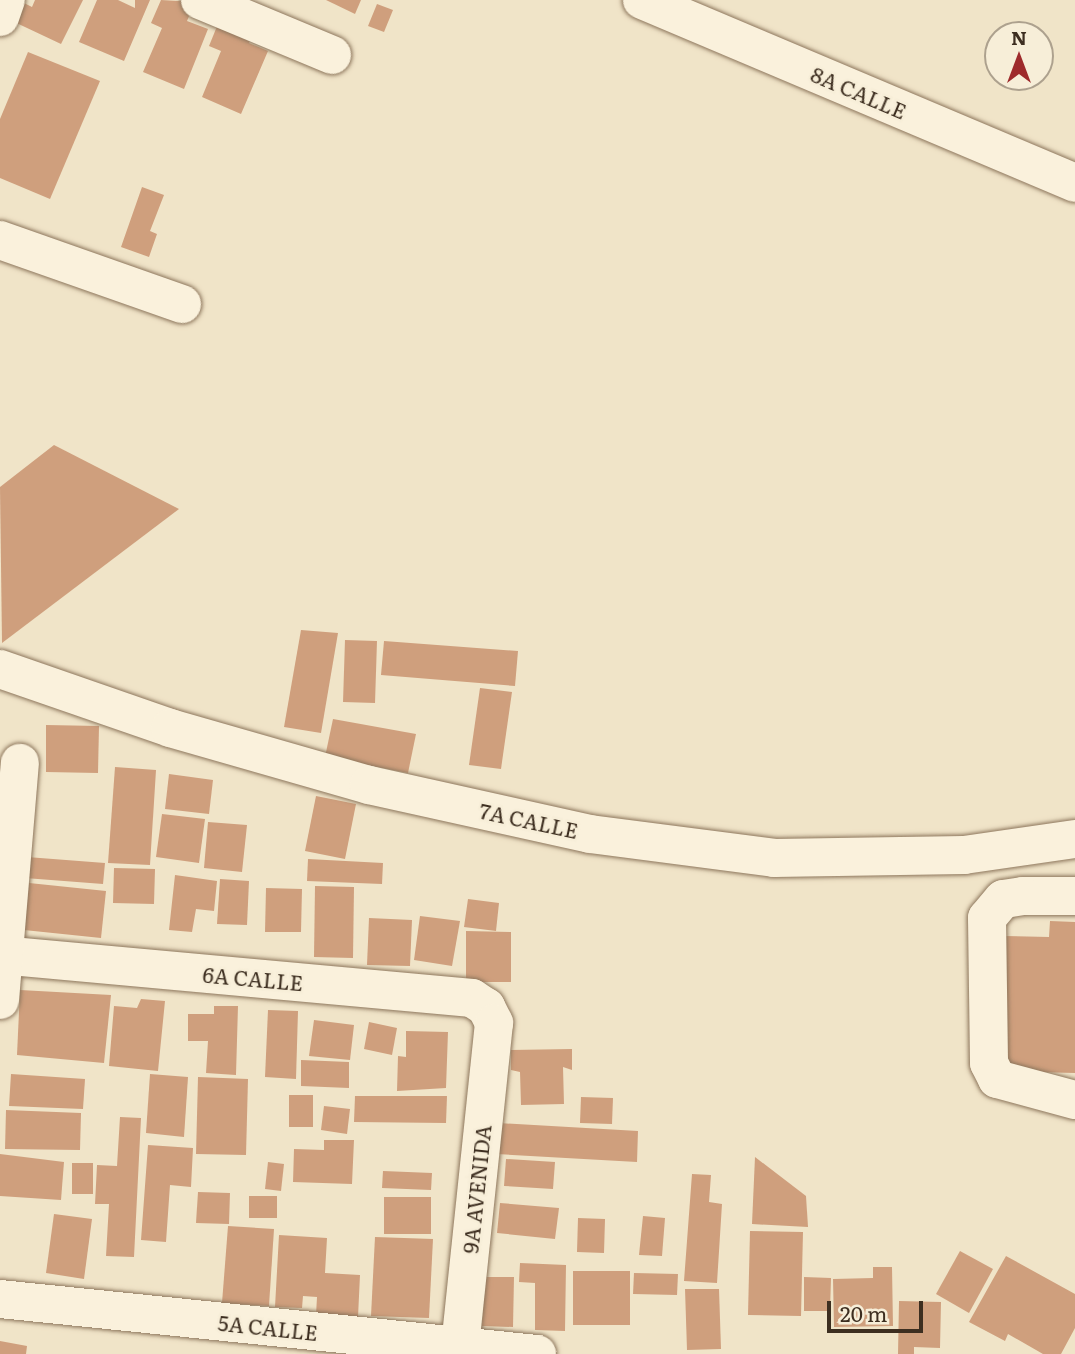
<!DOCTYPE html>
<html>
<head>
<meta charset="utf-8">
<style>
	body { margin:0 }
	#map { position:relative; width:1075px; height:1354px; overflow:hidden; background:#f0e4c8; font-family:Literata,serif }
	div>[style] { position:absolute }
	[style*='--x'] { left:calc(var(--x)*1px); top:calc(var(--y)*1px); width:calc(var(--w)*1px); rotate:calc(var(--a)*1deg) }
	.building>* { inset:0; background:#cf9f7d }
	.roads { filter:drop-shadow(0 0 2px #8d765c) drop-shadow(0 0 2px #8d765c) }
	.minor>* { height:38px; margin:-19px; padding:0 19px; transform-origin:19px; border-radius:19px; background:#faf1dc }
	span { translate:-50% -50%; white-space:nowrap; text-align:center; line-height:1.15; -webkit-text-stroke:5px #f7eed8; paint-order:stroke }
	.street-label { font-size:21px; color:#3d2e20 }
	.north { position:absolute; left:984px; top:21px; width:70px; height:70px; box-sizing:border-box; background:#f7eed8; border:2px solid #ada18e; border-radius:50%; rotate:0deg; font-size:19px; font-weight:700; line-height:28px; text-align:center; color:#3d2e20 }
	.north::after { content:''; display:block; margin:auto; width:24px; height:32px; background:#9e2a2b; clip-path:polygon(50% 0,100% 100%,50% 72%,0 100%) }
	.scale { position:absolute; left:827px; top:1301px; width:96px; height:32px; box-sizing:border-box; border:4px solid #3d2e20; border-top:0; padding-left:9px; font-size:21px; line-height:24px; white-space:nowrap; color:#3d2e20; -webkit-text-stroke:5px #f7eed8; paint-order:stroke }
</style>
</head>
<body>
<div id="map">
	<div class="building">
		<div style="clip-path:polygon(18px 0,32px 7px,35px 0,83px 0,61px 44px,8px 19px)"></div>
		<div style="clip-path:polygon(97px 0,118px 0,135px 8px,135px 0,150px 0,124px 61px,79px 42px)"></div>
		<div style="clip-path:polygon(161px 0,195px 2px,187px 21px,208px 29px,184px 89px,143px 72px,162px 28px,151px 23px)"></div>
		<div style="clip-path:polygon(326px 0,361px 0,355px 14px)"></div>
		<div style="clip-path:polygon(377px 4px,393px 10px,384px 32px,368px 26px)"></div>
		<div style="clip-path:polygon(222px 14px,255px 28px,249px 43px,268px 51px,241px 114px,202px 97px,221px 51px,209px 46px)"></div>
		<div style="clip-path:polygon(28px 52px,100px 81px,50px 199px,0 178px,0 119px)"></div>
		<div style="clip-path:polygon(142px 187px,164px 195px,150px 231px,157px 234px,149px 257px,121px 247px)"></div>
		<div style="clip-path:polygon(54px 445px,179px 509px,2px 643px,0 487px)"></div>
		<div style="clip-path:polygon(301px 630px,338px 633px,321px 733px,284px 727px)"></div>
		<div style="clip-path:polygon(345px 640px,377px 641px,375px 703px,343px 702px)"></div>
		<div style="clip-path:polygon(384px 641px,518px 651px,515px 686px,381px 675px)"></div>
		<div style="clip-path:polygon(480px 688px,512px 692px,501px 769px,469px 765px)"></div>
		<div style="clip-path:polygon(333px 719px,416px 734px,408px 773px,325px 757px)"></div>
		<div style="clip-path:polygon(46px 725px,99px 726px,98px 773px,46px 772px)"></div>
		<div style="clip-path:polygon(115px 767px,156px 770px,150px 865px,108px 863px)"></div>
		<div style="clip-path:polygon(169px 774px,213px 780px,209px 814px,165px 809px)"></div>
		<div style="clip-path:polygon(316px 796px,356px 804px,345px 859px,305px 851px)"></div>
		<div style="clip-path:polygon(162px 814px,205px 819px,199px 863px,156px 857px)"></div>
		<div style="clip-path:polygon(208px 822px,247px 825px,242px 872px,204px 868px)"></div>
		<div style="clip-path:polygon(27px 857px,105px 863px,103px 884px,25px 878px)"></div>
		<div style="clip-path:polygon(308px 859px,383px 863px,382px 884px,307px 881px)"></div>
		<div style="clip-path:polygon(114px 868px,155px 869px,154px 904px,113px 903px)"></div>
		<div style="clip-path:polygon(175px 875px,217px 881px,214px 911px,196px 909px,192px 932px,169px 930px)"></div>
		<div style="clip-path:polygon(220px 879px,249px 881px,247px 925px,217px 924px)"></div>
		<div style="clip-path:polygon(29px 883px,106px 891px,101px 938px,24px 930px)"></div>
		<div style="clip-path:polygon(315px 886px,354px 887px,353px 958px,314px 957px)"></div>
		<div style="clip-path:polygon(266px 888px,302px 889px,301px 932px,265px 932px)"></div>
		<div style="clip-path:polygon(468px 899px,499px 903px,496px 931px,464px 927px)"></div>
		<div style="clip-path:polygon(420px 916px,460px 921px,452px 966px,414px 960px)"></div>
		<div style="clip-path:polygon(369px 918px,412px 920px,410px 966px,367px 965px)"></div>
		<div style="clip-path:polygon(1050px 921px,1075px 922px,1075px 1073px,998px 1071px,1003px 936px,1049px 937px)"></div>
		<div style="clip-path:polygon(466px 931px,511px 932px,511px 982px,466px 982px)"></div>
		<div style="clip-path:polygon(20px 990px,111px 995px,104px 1063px,17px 1055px)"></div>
		<div style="clip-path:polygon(141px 999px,165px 1001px,158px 1071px,109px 1066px,114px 1006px,137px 1008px)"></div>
		<div style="clip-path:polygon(214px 1006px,238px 1006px,236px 1075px,206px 1073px,208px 1041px,188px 1041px,188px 1014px,214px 1014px)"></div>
		<div style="clip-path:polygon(268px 1010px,298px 1011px,296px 1079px,265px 1077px)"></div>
		<div style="clip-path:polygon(314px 1020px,354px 1025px,350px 1060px,309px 1056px)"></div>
		<div style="clip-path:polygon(369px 1022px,397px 1028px,392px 1055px,364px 1049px)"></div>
		<div style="clip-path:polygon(406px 1031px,448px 1032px,446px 1088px,397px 1091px,398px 1056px,406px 1057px)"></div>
		<div style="clip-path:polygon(572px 1049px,572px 1070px,563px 1067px,564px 1104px,521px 1105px,520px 1072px,511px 1070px,511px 1050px)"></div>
		<div style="clip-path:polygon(301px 1060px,349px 1062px,349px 1088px,301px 1086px)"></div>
		<div style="clip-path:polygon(11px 1074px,85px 1079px,83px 1109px,9px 1106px)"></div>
		<div style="clip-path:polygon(150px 1074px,188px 1077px,184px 1137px,146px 1133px)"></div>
		<div style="clip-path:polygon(198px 1077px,248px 1079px,246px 1155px,196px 1154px)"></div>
		<div style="clip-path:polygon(289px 1095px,313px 1095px,313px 1127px,289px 1127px)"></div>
		<div style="clip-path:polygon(355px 1096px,447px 1096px,446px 1123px,354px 1122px)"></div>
		<div style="clip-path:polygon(581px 1097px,613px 1098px,612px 1124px,580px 1123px)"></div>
		<div style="clip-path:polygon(324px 1106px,350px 1109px,347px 1134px,321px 1130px)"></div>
		<div style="clip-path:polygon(6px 1110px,81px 1113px,80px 1150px,5px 1149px)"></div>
		<div style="clip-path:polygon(120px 1117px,141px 1118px,134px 1257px,106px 1256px,109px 1204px,95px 1204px,97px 1165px,117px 1166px)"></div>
		<div style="clip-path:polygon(498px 1123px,638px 1131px,637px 1162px,497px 1154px)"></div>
		<div style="clip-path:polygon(324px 1140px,354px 1140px,352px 1184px,293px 1182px,294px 1149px,324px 1150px)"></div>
		<div style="clip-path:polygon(148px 1145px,193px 1148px,191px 1187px,170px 1185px,166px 1242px,141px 1240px)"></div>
		<div style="clip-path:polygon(0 1154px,64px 1162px,61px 1200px,0 1196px)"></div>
		<div style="clip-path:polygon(755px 1157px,806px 1196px,808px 1227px,752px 1224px)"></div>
		<div style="clip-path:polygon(506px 1159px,555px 1162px,553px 1189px,504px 1186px)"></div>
		<div style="clip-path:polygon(268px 1162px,284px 1164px,281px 1191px,265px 1189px)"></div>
		<div style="clip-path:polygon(72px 1163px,93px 1163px,93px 1194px,72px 1194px)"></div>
		<div style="clip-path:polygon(383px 1171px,432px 1173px,431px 1190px,382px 1188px)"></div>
		<div style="clip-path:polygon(692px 1174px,711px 1175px,709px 1202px,722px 1204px,717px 1283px,684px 1281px)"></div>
		<div style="clip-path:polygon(198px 1192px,230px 1193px,229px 1224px,196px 1223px)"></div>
		<div style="clip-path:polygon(249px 1196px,277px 1196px,277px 1218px,249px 1218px)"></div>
		<div style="clip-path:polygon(384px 1197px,431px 1197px,431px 1234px,384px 1234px)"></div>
		<div style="clip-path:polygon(500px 1203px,559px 1208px,555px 1239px,497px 1233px)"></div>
		<div style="clip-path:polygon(54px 1214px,92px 1219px,84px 1279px,46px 1273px)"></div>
		<div style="clip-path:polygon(643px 1216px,665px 1218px,662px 1256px,639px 1255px)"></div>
		<div style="clip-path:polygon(578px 1218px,605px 1219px,604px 1253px,577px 1252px)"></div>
		<div style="clip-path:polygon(228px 1226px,274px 1229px,269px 1306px,222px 1303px)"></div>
		<div style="clip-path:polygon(750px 1231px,803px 1232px,801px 1316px,748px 1315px)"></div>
		<div style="clip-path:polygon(279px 1235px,327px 1238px,325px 1273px,360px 1275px,358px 1317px,316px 1315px,317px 1297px,303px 1296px,302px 1308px,275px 1307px)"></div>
		<div style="clip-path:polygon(375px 1237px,433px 1239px,429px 1318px,371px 1316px)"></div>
		<div style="clip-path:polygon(960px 1251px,993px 1269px,969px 1313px,936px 1294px)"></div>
		<div style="clip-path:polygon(1006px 1256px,1075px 1294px,1075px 1328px,1061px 1354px,1043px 1354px,1008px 1334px,1005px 1341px,969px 1322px)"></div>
		<div style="clip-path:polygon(520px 1263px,566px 1265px,565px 1331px,535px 1330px,535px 1283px,519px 1282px)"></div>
		<div style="clip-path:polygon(873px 1267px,892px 1267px,893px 1326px,834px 1327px,833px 1279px,873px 1278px)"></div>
		<div style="clip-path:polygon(573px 1271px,630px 1271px,630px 1325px,573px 1325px)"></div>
		<div style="clip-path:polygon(634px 1273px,678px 1274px,677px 1295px,633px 1294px)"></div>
		<div style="clip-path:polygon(484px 1277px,514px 1277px,513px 1327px,482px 1326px)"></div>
		<div style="clip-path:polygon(804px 1277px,831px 1278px,830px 1311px,804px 1311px)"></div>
		<div style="clip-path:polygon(685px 1289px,719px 1289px,721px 1349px,687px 1350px)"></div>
		<div style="clip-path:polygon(899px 1301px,941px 1302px,940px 1348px,914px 1347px,914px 1354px,898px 1354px)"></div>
		<div style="clip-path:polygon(0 1341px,27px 1346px,26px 1354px,0 1354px)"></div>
	</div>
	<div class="roads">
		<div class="minor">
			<div style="--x:200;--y:0;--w:143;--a:22.6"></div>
			<div style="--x:642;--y:0;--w:470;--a:22.9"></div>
			<div style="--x:0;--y:17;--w:18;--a:-71"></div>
			<div style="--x:0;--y:240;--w:193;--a:19.4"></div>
			<div style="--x:0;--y:669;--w:180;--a:19.1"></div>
			<div style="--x:170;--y:728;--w:207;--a:16"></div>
			<div style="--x:369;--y:785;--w:226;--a:12.5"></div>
			<div style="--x:590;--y:834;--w:186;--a:7.4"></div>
			<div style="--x:774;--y:858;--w:190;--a:-0.9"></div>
			<div style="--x:964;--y:855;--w:112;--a:-8.2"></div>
			<div style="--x:1075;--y:896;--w:52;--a:180"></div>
			<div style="--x:1023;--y:896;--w:20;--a:171"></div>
			<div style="--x:1003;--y:899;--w:25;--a:130"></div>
			<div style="--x:987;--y:918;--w:145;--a:89.2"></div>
			<div style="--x:989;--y:1063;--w:18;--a:63"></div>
			<div style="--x:997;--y:1079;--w:81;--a:15.1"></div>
			<div style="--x:0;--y:955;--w:474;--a:5.2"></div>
			<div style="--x:472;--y:998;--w:17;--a:33"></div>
			<div style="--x:486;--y:1007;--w:18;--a:63"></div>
			<div style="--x:494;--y:1023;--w:333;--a:96"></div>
			<div style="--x:0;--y:1000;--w:238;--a:-85.2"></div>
			<div style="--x:0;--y:1299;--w:540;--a:5.85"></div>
		</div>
	</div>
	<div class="street-label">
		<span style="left:859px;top:92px;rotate:23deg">8A CALLE</span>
		<span style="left:529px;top:820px;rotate:12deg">7A CALLE</span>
		<span style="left:253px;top:978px;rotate:5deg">6A CALLE</span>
		<span style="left:476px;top:1189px;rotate:-84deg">9A AVENIDA</span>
		<span style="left:268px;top:1327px;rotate:6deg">5A CALLE</span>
	</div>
	<div class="north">N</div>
	<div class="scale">20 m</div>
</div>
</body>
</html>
